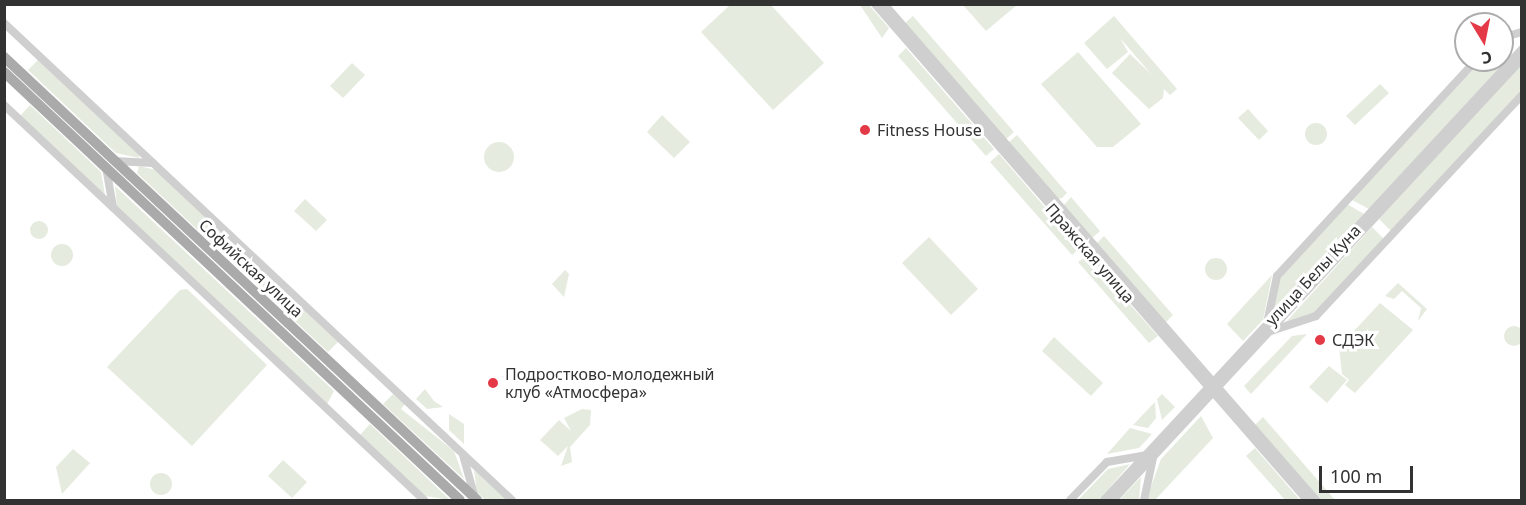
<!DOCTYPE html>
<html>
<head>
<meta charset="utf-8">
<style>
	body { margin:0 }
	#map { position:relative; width:1526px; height:505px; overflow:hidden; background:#fff; font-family:"Noto Sans",sans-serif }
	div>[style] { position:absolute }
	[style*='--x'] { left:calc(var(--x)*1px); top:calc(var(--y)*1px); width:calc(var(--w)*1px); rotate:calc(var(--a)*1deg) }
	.green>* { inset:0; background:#e5ebde }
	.round { border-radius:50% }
	.minor>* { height:8px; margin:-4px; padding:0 4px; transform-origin:4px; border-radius:4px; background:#cfcfcf }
	.major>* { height:10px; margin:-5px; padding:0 5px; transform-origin:5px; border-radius:5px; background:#aaa }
	.dots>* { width:16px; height:16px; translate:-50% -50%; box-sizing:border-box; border:3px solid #fff; border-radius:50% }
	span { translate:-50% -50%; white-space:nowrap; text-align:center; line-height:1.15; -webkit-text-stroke:6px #fff; paint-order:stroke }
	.poi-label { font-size:16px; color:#323232 }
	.left { translate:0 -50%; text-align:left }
	.street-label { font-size:16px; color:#323232 }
	.frame { position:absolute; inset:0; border:6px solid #323232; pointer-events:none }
	.north { position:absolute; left:1454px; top:12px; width:60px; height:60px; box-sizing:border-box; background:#fff; border:2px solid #adadad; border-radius:50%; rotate:170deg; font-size:16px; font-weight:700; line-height:24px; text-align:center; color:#323232 }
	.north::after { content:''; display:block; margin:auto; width:21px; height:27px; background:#e43946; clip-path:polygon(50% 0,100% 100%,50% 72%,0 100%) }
	.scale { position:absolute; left:1319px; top:466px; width:94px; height:27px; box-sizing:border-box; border:3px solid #323232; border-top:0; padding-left:8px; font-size:18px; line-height:21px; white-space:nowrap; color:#323232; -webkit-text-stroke:4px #fff; paint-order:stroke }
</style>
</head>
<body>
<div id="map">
	<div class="green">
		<div style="clip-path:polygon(730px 5px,771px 5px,824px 63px,773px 110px,701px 32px)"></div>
		<div style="clip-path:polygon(860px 5px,869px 5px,889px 28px,882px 38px)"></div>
		<div style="clip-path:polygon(963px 5px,1017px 5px,986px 31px)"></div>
		<div style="clip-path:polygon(913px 16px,1014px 132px,1005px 140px,904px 24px)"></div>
		<div style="clip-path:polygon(1114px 16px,1177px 89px,1170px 95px,1164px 89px,1163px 98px,1149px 109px,1112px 73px,1130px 54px,1152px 75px,1120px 38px,1128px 52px,1107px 69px,1084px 43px)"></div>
		<div style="clip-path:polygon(906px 48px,994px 149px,986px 156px,898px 56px)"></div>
		<div style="clip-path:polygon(1078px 52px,1141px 124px,1113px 147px,1097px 147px,1041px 84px)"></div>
		<div style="clip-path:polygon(38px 60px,139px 155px,139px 158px,116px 153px,28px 70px)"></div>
		<div style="clip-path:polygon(1482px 60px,1502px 65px,1369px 209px,1352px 200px)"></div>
		<div style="clip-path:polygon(352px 63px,365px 75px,343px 98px,330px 86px)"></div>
		<div style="clip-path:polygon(1521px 64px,1521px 92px,1392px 232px,1379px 219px)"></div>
		<div style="clip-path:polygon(1380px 84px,1389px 93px,1355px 125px,1346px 116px)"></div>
		<div style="clip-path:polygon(30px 105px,101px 172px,105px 195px,20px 116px)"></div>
		<div style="clip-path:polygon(1248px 109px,1268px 131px,1259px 140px,1238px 118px)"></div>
		<div style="clip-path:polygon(662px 115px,690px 142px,674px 158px,647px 132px)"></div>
		<div class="round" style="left:1305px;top:123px;width:22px;height:22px"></div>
		<div style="clip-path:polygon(1017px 135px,1067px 193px,1062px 198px,1057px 199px,1008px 143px)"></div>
		<div class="round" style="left:484px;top:142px;width:30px;height:30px"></div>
		<div style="clip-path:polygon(999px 154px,1080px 248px,1072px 255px,990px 162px)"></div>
		<div style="clip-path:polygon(139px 166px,156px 170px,338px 342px,328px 352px,137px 173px)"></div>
		<div style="clip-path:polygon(115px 186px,334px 391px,327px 404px,117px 207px)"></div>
		<div style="clip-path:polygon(1071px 197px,1100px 231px,1091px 239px,1063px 206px)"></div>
		<div style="clip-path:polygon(305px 199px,327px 220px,316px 231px,294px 211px)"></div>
		<div style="clip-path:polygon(1347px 204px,1364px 214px,1273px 309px,1279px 279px)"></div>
		<div class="round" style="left:30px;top:221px;width:18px;height:18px"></div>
		<div style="clip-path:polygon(1372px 227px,1385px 240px,1315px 314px,1286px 322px)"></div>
		<div style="clip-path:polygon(1104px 236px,1173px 315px,1165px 323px,1096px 244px)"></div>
		<div style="clip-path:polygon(929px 237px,978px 289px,951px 315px,902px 263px)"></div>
		<div class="round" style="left:51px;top:244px;width:22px;height:22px"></div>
		<div style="clip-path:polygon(1087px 256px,1158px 336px,1149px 343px,1078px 262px)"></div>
		<div class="round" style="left:1205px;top:258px;width:22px;height:22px"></div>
		<div style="clip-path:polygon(565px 270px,569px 274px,564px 297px,552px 284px)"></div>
		<div style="clip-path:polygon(1272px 275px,1263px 320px,1243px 341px,1227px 324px)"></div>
		<div style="clip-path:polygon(1398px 283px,1427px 309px,1418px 321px,1421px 308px,1402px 291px,1394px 299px,1385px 296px)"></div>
		<div style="clip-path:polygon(187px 289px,267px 365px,192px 446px,107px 367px,180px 290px)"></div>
		<div style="clip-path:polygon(1380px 303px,1413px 330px,1355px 393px,1345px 385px,1349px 380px,1342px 374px,1339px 347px)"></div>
		<div class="round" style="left:1504px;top:326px;width:20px;height:20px"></div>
		<div style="clip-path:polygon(1307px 334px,1251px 394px,1244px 386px,1292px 336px)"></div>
		<div style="clip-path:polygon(1054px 337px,1103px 383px,1091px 396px,1042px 351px)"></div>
		<div style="clip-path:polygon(1329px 366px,1347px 380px,1327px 403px,1309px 387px)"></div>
		<div style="clip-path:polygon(425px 389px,434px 401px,443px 407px,427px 409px,416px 399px)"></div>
		<div style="clip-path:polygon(393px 394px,405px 404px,401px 409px,454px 451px,464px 479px,383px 404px)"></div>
		<div style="clip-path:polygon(1162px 394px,1175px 407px,1162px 420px,1157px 399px)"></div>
		<div style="clip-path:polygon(1155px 402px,1156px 418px,1148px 428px,1133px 425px)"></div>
		<div style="clip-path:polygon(582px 409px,591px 410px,590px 425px,570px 447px,572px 462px,561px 466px,568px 446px,558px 456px,540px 440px,559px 420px,571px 431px,564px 418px)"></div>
		<div style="clip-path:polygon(449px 414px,464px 424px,464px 444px,449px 430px)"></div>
		<div style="clip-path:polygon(1201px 416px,1213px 438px,1155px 500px,1146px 500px,1161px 459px)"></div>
		<div style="clip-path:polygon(1263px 417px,1335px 500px,1319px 500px,1254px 426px)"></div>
		<div style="clip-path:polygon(370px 424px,450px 500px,425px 496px,360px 435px)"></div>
		<div style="clip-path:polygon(1130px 428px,1152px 434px,1139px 448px,1107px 454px)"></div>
		<div style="clip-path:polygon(1255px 448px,1300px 500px,1285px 500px,1246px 456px)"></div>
		<div style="clip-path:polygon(73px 449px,90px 463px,62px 494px,56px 467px)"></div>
		<div style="clip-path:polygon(283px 460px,307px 482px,292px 498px,268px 476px)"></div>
		<div style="clip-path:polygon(1130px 464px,1099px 500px,1078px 500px,1108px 469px)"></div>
		<div style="clip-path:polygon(474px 470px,507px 500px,485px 500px,477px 492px)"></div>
		<div class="round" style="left:150px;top:473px;width:22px;height:22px"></div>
		<div style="clip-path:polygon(1141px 477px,1139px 500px,1119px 500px)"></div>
	</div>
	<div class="minor">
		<div style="--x:875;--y:4;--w:658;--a:48.95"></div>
		<div style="--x:884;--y:4;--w:658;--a:48.95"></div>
		<div style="--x:4;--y:23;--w:697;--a:43.2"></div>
		<div style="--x:1502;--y:38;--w:21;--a:-17"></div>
		<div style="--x:4;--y:105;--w:577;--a:43.24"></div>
		<div style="--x:115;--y:161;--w:38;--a:3"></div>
		<div style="--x:106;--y:167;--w:41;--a:80.1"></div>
		<div style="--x:1267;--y:323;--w:48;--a:-78"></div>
		<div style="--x:1277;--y:276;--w:294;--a:-47.3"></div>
		<div style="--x:1271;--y:331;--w:47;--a:-18.4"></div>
		<div style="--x:1316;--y:316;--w:302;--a:-47"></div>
		<div style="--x:463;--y:455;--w:45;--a:74.4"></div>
		<div style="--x:1070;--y:500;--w:53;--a:-45.8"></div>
		<div style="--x:1107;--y:462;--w:41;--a:-9.9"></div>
		<div style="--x:1104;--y:500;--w:615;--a:-47.17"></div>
		<div style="--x:1113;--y:500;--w:601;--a:-47.16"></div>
		<div style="--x:1144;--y:500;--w:43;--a:-77.9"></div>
	</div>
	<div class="major">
		<div style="--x:4;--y:57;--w:648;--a:43.12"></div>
		<div style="--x:4;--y:72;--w:625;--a:43.19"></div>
	</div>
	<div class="dots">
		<div style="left:865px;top:130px;background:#e43946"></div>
		<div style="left:1320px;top:340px;background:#e43946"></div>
		<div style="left:493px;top:383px;background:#e43946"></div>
	</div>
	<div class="poi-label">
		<span class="left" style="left:877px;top:130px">Fitness House</span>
		<span class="left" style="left:1332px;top:340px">СДЭК</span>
		<span class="left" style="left:505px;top:383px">Подростково-молодежный<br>клуб «Атмосфера»</span>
	</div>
	<div class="street-label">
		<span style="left:1090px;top:253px;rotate:49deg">Пражская улица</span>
		<span style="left:251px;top:268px;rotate:43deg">Софийская улица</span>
		<span style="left:1313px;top:275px;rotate:-47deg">улица Белы Куна</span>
	</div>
	<div class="frame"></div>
	<div class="north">С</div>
	<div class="scale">100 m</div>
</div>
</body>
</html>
